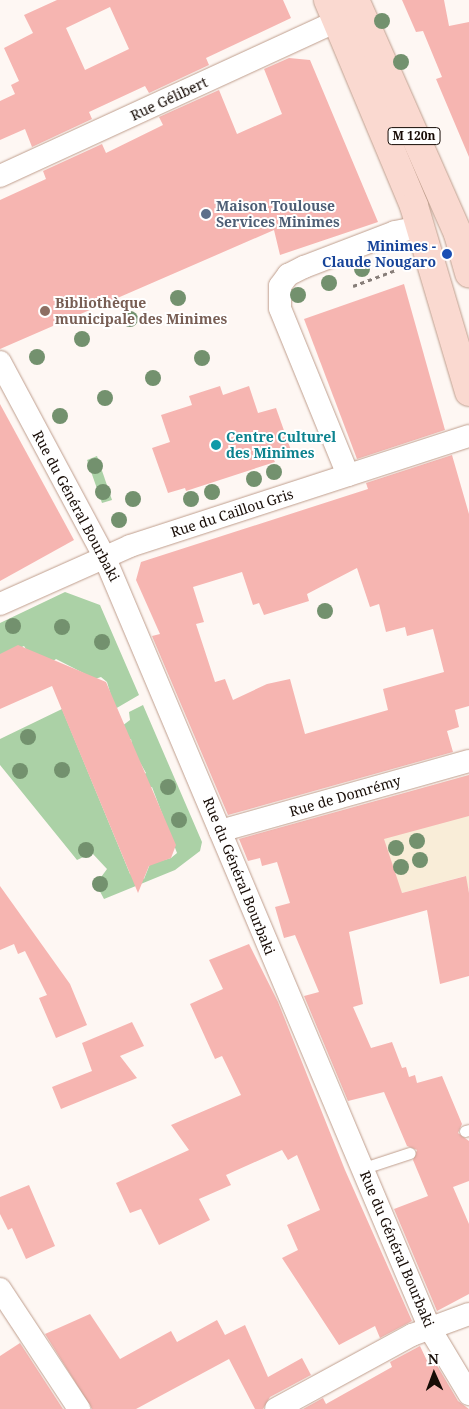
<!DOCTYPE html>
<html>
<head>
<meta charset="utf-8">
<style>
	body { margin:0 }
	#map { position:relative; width:469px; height:1409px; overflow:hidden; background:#fef7f3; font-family:"Noto Serif",serif }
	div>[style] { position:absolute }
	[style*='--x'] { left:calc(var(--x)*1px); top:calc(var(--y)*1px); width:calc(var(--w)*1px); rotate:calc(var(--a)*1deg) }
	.education>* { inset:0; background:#f9edd8 }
	.green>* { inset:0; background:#abd1a6 }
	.building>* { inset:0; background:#f6b5b1 }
	.path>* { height:3px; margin-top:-1.5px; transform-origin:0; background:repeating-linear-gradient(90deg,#877e79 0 4px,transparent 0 8px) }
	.roads { filter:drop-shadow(0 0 1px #bf9e8d) drop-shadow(0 0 1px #bf9e8d) }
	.service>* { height:11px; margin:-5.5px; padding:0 5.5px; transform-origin:5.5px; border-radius:5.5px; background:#fff }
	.minor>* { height:22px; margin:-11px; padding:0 11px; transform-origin:11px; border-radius:11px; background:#fff }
	.primary>* { height:28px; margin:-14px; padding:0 14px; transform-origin:14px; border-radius:14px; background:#fad9d0 }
	.trees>* { width:16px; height:16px; margin:-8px; border-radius:50%; background:#73916e }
	.dots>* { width:14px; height:14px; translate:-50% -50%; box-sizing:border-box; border:2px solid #fff; border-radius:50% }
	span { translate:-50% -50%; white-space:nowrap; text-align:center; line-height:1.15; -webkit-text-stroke:4px #fff; paint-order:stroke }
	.shield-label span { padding:1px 4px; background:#fff; border:1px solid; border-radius:4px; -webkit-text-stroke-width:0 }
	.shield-label { font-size:12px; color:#170c06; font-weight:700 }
	.street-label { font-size:14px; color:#170c06 }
	.service-label { font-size:14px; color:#4e5e75; font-weight:700 }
	.left { translate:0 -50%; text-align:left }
	.transit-label { font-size:14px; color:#164399; font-weight:700 }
	.right { translate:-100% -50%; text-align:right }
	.education-label { font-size:14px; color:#785e54; font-weight:700 }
	.culture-label { font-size:14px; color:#0d838f; font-weight:700 }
	.north { position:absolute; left:409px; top:1349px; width:50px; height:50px; -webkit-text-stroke:4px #fff; paint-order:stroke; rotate:358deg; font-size:14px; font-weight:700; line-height:20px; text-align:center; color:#170c06 }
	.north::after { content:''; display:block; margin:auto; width:18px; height:22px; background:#170c06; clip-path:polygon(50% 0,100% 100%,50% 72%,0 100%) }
</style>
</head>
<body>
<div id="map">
	<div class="education">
		<div style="clip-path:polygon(469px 775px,469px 893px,465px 876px,402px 893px,345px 810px)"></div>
	</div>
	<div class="green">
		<div style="clip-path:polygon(97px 456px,112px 500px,102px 503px,87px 460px)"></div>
		<div style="clip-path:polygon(65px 592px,100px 605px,139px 695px,115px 709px,107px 682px,101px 677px,95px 679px,56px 659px,52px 662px,28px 652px,24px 646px,0 657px,0 623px)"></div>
		<div style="clip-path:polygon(143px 705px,202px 842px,200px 851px,175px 870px,104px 899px,96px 884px,107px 869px,92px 853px,77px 860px,0 765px,0 739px,62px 709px,130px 874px,144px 879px,150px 864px,171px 858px,177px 853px,152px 787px,149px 788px,143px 775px,146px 773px,133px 750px,131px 739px,128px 740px,122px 726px,130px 720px,129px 712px)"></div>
	</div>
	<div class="building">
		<div style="clip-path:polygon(evenodd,57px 0,283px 0,291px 18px,206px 58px,209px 65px,149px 93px,145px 86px,89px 112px,92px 119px,32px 147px,25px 129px,0 140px,0 101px,15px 94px,11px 85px,19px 81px,4px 48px,33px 33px,24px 15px,57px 0,110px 7px,129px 49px,85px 70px,66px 28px,110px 7px)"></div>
		<div style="clip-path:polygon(402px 0,444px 0,449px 26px,469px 22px,469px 157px,436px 79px,442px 77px,423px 31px,416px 32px)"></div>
		<div style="clip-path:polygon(289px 58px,310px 60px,378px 222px,280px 255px,274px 230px,0 349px,0 200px,46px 179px,43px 171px,102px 144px,106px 153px,163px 125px,159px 117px,219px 90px,237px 134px,282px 114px,264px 69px)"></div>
		<div style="clip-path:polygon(404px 284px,445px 430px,357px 459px,304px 319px)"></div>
		<div style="clip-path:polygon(220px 386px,223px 395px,249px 386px,258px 413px,276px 408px,292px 453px,273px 458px,275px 462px,186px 491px,185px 488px,168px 493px,152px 448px,170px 442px,161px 415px,192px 405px,189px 396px)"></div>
		<div style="clip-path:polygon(0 404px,74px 540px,0 581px)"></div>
		<div style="clip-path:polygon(evenodd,452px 455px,469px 514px,469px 706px,455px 710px,459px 727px,447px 731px,453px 752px,228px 815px,152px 636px,160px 634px,136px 580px,141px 562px,368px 489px,366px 483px,452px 455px,357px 568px,370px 607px,379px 604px,386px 632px,405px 627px,407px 636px,433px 629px,444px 672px,383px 689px,388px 710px,305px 734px,290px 679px,267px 684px,233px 700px,225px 679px,215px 682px,196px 624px,204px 622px,193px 587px,242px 572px,253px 605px,259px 603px,264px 615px,309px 601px,307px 594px,357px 568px)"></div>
		<div style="clip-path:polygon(18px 645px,106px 682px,176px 845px,171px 858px,149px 866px,138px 893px,52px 686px,0 709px,0 654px)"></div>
		<div style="clip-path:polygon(469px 775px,469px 816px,384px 839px,402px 893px,466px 876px,469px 893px,469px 976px,440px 984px,427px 910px,349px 932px,363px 1004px,353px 1007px,371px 1048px,392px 1042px,402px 1068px,406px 1067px,409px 1077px,415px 1075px,417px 1083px,442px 1076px,462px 1124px,458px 1133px,469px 1141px,469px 1181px,453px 1187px,469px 1224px,469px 1294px,437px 1311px,394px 1209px,428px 1196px,413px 1160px,417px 1150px,407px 1146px,384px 1092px,348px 1101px,304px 996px,319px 992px,295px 935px,284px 938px,275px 907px,290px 903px,277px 862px,262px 866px,260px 858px,248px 861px,239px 839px)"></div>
		<div style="clip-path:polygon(0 886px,70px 984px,87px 1025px,56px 1038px,39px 998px,47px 995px,25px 951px,18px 954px,14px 944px,0 950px)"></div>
		<div style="clip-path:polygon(249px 944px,278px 1002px,345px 1170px,412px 1321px,380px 1338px,375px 1326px,339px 1345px,282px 1258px,298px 1250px,287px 1225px,320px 1210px,297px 1155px,288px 1160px,282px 1150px,226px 1175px,231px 1185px,199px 1199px,210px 1220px,159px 1245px,141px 1209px,130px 1213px,116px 1183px,189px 1150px,171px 1125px,241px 1095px,222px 1056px,215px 1059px,190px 1004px,223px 989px,209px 960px)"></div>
		<div style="clip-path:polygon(132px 1022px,144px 1046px,120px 1056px,137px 1078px,61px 1109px,52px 1087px,92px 1071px,82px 1043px)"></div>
		<div style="clip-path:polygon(29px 1185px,55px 1246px,26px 1259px,12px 1228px,8px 1230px,0 1214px,0 1197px)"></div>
		<div style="clip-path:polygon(90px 1314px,120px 1359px,171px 1331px,177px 1342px,217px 1320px,225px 1335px,245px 1325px,268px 1377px,302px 1358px,311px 1375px,270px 1397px,263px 1409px,255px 1409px,229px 1359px,136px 1409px,92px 1409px,45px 1334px)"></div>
		<div style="clip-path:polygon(20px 1343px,63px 1409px,0 1409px,0 1356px)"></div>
		<div style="clip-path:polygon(420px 1346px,429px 1365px,435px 1362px,458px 1401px,469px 1409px,303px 1409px,323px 1398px,326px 1404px,392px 1367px,390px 1362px)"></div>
	</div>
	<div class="path">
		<div style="--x:353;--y:286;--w:46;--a:-20.4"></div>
	</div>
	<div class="roads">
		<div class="service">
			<div style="--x:465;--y:1131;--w:4;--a:-14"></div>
			<div style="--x:364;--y:1168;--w:48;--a:-18.1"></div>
		</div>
		<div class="minor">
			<div style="--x:0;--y:176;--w:371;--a:-24.7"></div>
			<div style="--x:0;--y:362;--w:220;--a:61.8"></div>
			<div style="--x:104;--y:556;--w:839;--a:67.13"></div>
			<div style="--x:430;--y:1329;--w:76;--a:59"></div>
			<div style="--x:348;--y:475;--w:180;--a:-112.2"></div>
			<div style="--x:280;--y:308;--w:22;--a:-90"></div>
			<div style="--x:280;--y:286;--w:14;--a:-54"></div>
			<div style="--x:288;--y:275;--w:18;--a:-27"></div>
			<div style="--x:304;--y:267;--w:97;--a:-21"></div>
			<div style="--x:395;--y:232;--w:26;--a:-11"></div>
			<div style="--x:0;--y:604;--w:142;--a:-24"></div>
			<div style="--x:130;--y:546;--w:356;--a:-18"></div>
			<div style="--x:220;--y:831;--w:259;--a:-15.7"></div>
			<div style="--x:0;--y:1289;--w:144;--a:56.6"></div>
			<div style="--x:276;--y:1409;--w:155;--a:-28.6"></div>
			<div style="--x:412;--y:1335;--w:61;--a:-20.2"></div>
		</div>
		<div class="primary">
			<div style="--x:328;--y:0;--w:223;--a:67.3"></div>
			<div style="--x:414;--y:206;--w:194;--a:73.5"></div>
			<div style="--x:355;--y:0;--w:256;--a:66.2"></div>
			<div style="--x:458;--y:234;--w:41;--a:74.2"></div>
		</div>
	</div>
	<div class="trees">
		<div style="left:382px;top:21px"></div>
		<div style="left:401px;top:62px"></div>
		<div style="left:362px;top:269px"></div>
		<div style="left:329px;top:283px"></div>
		<div style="left:298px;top:295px"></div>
		<div style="left:178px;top:298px"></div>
		<div style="left:130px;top:319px"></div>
		<div style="left:82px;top:339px"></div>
		<div style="left:37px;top:357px"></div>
		<div style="left:202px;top:358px"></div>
		<div style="left:153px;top:378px"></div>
		<div style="left:105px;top:398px"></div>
		<div style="left:60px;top:416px"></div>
		<div style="left:95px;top:466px"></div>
		<div style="left:274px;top:472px"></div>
		<div style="left:254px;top:479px"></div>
		<div style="left:103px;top:492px"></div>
		<div style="left:212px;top:492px"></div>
		<div style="left:133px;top:499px"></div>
		<div style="left:191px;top:499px"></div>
		<div style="left:119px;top:520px"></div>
		<div style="left:325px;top:611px"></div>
		<div style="left:13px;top:626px"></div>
		<div style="left:62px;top:627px"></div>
		<div style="left:102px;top:642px"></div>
		<div style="left:28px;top:737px"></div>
		<div style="left:62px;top:770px"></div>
		<div style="left:20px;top:771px"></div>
		<div style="left:168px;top:787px"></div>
		<div style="left:179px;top:820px"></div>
		<div style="left:417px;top:841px"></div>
		<div style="left:396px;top:848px"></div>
		<div style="left:86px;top:850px"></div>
		<div style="left:420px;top:860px"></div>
		<div style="left:401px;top:867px"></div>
		<div style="left:100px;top:884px"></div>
	</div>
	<div class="dots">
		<div style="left:206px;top:214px;background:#5c6f8a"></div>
		<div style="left:447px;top:254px;background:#1a4fb4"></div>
		<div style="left:45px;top:311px;background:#8d6e63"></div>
		<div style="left:216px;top:445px;background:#0f9aa8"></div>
	</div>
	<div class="shield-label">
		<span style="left:414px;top:136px">M 120n</span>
	</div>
	<div class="street-label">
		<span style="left:169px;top:99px;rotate:-25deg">Rue Gélibert</span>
		<span style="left:76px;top:506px;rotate:62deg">Rue du Général Bourbaki</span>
		<span style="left:232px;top:513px;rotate:-18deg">Rue du Caillou Gris</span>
		<span style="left:345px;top:796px;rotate:-16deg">Rue de Domrémy</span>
		<span style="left:239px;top:876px;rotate:68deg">Rue du Général Bourbaki</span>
		<span style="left:397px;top:1249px;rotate:67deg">Rue du Général Bourbaki</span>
	</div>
	<div class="service-label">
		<span class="left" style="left:216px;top:214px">Maison Toulouse<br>Services Minimes</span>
	</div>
	<div class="transit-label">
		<span class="right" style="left:436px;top:254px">Minimes -<br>Claude Nougaro</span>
	</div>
	<div class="education-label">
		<span class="left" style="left:55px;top:311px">Bibliothèque<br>municipale des Minimes</span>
	</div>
	<div class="culture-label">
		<span class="left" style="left:226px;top:445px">Centre Culturel<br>des Minimes</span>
	</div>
	<div class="north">N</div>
</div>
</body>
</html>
